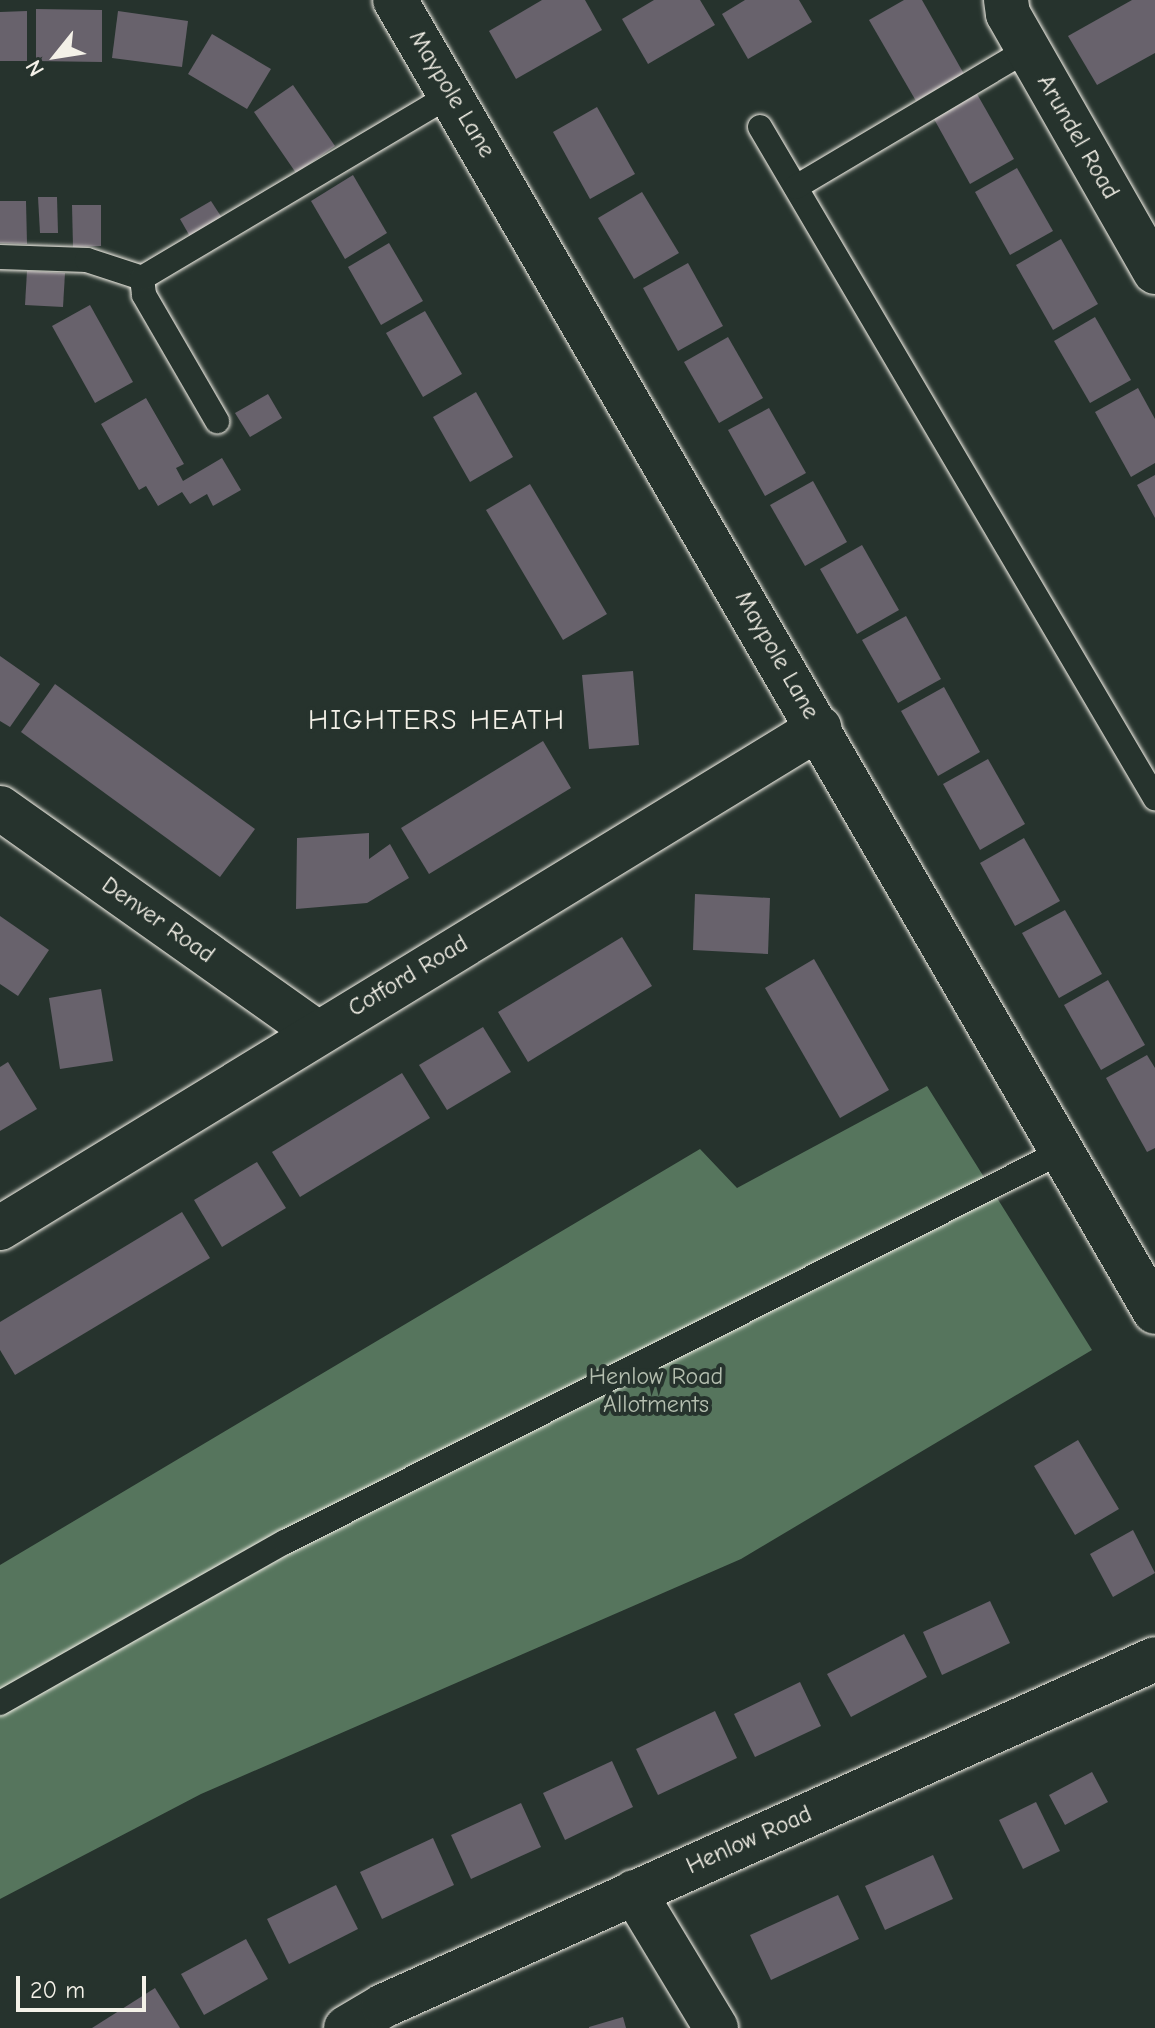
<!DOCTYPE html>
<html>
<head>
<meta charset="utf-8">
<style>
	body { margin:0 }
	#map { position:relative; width:1155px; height:2028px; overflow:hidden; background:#26332d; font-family:"Comic Neue",sans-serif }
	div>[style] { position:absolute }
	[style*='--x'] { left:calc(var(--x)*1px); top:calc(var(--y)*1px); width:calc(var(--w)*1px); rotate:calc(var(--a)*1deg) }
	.green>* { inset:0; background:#56755d }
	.building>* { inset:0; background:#68626c }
	.roads { filter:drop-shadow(0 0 2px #f4f1e8) drop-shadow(0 0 2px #f4f1e8) }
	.lane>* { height:24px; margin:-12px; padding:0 12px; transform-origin:12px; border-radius:12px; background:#26332d }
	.street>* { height:44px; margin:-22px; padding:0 22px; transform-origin:22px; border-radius:22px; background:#26332d }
	.secondary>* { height:44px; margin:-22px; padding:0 22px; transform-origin:22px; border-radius:22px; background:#26332d }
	span { translate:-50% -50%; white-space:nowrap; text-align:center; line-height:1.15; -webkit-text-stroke:8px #26332d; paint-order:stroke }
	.street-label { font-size:24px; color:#f4f1e8 }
	.park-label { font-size:24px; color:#b5bfb0 }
	.quarter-label { font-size:28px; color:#f4f1e8; letter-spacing:2px }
	.north { position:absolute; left:16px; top:16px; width:80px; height:80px; -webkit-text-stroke:6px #26332d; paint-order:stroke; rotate:240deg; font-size:22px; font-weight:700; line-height:32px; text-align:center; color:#f4f1e8 }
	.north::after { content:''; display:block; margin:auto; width:28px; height:36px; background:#f4f1e8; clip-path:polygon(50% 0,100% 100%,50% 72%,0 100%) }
	.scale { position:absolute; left:16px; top:1976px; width:130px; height:36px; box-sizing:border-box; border:4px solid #f4f1e8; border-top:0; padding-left:10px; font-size:24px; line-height:28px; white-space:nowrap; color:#f4f1e8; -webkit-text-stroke:6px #26332d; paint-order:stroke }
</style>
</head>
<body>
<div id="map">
	<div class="green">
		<div style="clip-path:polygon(927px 1086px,1092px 1350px,741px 1559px,201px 1794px,0 1899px,0 1565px,700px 1149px,737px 1188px)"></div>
	</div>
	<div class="building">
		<div style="clip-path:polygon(542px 0,585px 0,602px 30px,516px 79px,489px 31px)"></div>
		<div style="clip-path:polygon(654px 0,700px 0,715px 25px,648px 64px,622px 19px)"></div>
		<div style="clip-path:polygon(745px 0,799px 0,812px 22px,748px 59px,722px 14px)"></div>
		<div style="clip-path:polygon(904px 0,922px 0,964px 74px,916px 101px,869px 20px)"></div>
		<div style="clip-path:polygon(1132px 0,1155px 0,1155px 53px,1097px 85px,1068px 36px)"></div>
		<div style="clip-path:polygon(36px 9px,102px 10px,102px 62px,36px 61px)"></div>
		<div style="clip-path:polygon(27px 11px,27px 61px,0 61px,0 12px)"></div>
		<div style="clip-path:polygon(118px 11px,188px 21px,182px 67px,112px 58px)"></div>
		<div style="clip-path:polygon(212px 34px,271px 69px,247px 109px,188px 74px)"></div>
		<div style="clip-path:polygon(293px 85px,335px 146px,296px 173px,254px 112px)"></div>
		<div style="clip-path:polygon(977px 94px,1014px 159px,970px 184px,934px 119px)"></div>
		<div style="clip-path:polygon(597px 107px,635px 174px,590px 199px,553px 132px)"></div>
		<div style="clip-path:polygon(1017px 168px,1053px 231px,1010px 255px,975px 192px)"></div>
		<div style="clip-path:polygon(353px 175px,387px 233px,345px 259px,311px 201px)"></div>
		<div style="clip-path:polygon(642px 192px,679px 253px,634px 279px,598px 218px)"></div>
		<div style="clip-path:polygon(38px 197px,57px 197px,58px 233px,40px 233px)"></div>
		<div style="clip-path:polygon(0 201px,26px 201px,27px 244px,0 243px)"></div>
		<div style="clip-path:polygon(211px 201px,224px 221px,192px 240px,180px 219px)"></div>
		<div style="clip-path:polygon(72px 205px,101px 205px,101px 246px,73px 247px)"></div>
		<div style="clip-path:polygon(1061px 239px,1098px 304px,1053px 330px,1016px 265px)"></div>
		<div style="clip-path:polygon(389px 243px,423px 301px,381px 325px,348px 267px)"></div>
		<div style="clip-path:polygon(688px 263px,723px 326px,678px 351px,643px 288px)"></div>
		<div style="clip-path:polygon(27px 271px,65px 273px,63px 307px,25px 305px)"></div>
		<div style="clip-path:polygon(90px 305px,133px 382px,95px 403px,52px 326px)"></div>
		<div style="clip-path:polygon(425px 311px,462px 374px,423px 397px,386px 333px)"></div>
		<div style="clip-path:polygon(1095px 317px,1131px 380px,1090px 403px,1054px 341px)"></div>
		<div style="clip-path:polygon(728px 337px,763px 398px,719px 423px,684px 362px)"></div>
		<div style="clip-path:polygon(1138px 388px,1155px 419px,1155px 463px,1131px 477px,1095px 412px)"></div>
		<div style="clip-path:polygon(476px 392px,513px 457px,470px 482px,433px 417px)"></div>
		<div style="clip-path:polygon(268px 394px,282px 418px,250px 437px,235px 413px)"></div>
		<div style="clip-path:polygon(146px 398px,184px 464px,176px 468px,183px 481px,222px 458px,241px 490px,213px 506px,207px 494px,190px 504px,182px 492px,158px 506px,146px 486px,139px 490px,101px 424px)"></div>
		<div style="clip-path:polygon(769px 408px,806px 473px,765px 496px,728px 430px)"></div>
		<div style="clip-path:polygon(1155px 475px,1155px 518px,1137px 485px)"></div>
		<div style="clip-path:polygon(813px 481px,847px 542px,805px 566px,770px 505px)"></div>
		<div style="clip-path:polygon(530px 484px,607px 614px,563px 640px,486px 510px)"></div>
		<div style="clip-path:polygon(862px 545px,899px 610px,857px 634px,820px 569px)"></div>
		<div style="clip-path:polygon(906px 616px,941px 679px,898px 703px,862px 640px)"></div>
		<div style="clip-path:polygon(0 656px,40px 684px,10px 727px,0 721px)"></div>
		<div style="clip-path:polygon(633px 671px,639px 745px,589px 749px,582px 675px)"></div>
		<div style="clip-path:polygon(55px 684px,255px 829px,220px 877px,21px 732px)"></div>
		<div style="clip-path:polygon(944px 687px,980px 752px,938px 776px,901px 711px)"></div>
		<div style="clip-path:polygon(543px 741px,571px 788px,429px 874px,401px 828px)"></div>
		<div style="clip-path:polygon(988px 759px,1025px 824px,980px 850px,943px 784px)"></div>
		<div style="clip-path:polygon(369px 833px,369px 859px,390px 844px,409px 878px,367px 903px,296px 909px,297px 838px)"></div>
		<div style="clip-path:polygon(1024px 838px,1060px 901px,1015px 926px,980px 863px)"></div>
		<div style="clip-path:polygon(695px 894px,770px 898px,768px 954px,693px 950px)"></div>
		<div style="clip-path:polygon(1065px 910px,1102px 974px,1059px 998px,1022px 933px)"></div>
		<div style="clip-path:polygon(0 916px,49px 950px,18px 996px,0 984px)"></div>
		<div style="clip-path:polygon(622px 937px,652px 986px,528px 1062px,498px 1012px)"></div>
		<div style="clip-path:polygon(814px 959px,889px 1090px,840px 1118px,765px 988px)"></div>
		<div style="clip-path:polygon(1108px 980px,1145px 1045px,1101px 1070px,1064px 1005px)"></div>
		<div style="clip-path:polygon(101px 989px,113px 1061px,60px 1069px,49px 998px)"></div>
		<div style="clip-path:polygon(483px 1027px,511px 1072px,447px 1110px,419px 1065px)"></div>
		<div style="clip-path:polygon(1147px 1055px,1155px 1068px,1155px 1148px,1147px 1152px,1106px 1078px)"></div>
		<div style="clip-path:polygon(8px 1062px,37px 1109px,0 1131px,0 1067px)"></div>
		<div style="clip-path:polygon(402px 1073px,430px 1118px,300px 1197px,272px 1152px)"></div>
		<div style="clip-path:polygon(257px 1162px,286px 1208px,222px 1247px,194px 1200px)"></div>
		<div style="clip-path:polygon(182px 1212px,210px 1258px,15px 1375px,0 1350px,0 1322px)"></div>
		<div style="clip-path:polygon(1078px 1440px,1119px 1509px,1075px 1535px,1034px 1466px)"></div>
		<div style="clip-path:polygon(1133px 1530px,1155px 1573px,1113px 1597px,1090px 1554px)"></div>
		<div style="clip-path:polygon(990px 1601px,1010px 1643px,942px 1675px,923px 1632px)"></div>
		<div style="clip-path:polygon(904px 1634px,927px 1677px,851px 1717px,827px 1674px)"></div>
		<div style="clip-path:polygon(800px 1682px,821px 1726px,755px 1757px,734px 1714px)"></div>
		<div style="clip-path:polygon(715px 1711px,737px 1758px,658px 1795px,636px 1749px)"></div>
		<div style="clip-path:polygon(612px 1761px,633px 1807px,565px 1840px,543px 1793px)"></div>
		<div style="clip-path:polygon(1092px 1772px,1108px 1802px,1065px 1825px,1049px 1795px)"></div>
		<div style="clip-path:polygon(1036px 1802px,1060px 1851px,1023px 1869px,999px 1820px)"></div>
		<div style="clip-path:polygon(521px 1803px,541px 1847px,471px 1879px,451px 1835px)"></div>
		<div style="clip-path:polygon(433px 1838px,454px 1885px,382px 1919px,360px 1872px)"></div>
		<div style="clip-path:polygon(933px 1855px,953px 1899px,885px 1930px,865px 1886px)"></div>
		<div style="clip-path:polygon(336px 1885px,358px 1929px,289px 1964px,267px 1919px)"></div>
		<div style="clip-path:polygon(838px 1895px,859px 1939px,771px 1980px,750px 1935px)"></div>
		<div style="clip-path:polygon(246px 1939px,268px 1979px,204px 2015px,181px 1974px)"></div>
		<div style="clip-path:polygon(155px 1988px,180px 2028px,92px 2028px)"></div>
		<div style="clip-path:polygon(623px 2017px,626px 2028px,589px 2028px,589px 2027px)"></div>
	</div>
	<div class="roads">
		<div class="lane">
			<div style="--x:760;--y:127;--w:779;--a:59.52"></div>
			<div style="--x:796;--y:187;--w:270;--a:-30.7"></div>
			<div style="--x:0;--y:257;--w:87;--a:2"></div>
			<div style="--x:87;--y:260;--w:58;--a:18.1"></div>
			<div style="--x:142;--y:278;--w:17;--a:83"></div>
			<div style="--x:144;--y:295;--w:146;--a:59.9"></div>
			<div style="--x:142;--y:278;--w:362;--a:-30.7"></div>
			<div style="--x:0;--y:1703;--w:327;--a:-29.5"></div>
			<div style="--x:285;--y:1542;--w:866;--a:-26.68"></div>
		</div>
		<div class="street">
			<div style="--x:1006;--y:0;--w:14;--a:82"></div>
			<div style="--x:1008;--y:14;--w:297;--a:60.3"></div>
			<div style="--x:0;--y:808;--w:387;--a:35.3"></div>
			<div style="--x:0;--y:1228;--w:960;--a:-31.4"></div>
			<div style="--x:634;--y:1892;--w:159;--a:58.9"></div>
			<div style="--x:346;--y:2028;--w:43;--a:-30.7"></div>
			<div style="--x:383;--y:2006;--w:846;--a:-24.2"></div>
		</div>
		<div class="secondary">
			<div style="--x:395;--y:0;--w:1516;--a:59.92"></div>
		</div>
	</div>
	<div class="street-label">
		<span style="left:452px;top:94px;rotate:59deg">Maypole Lane</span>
		<span style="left:1078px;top:137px;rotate:60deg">Arundel Road</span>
		<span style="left:777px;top:655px;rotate:60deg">Maypole Lane</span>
		<span style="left:158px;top:920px;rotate:35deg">Denver Road</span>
		<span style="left:408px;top:976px;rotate:-31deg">Cotford Road</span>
		<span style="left:749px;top:1840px;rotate:-24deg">Henlow Road</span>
	</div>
	<div class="park-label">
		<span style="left:656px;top:1391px">Henlow Road<br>Allotments</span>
	</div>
	<div class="quarter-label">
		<span style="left:437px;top:720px">HIGHTERS HEATH</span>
	</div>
	<div class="north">N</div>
	<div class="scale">20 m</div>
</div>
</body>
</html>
